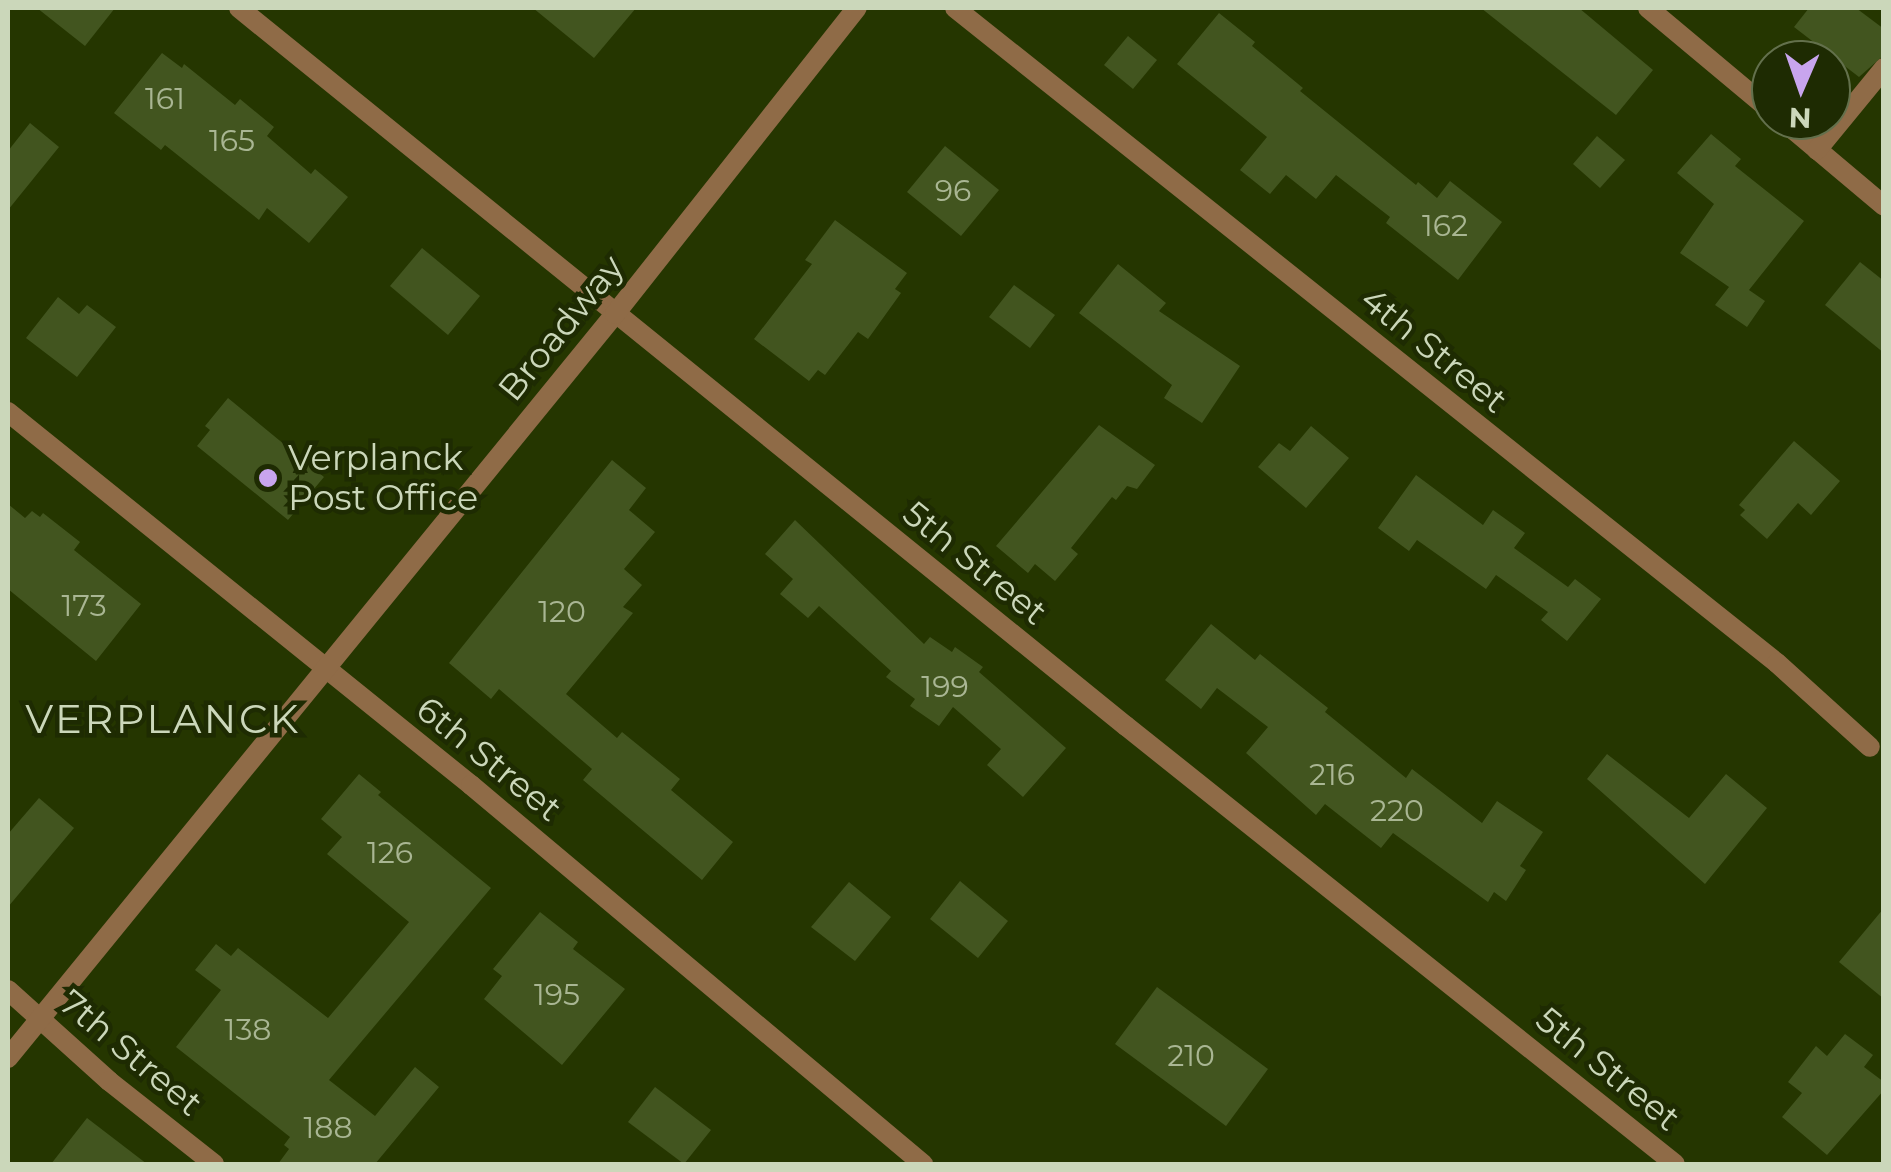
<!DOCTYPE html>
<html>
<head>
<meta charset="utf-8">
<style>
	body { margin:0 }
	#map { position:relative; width:1891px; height:1172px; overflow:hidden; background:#253600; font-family:Montserrat,sans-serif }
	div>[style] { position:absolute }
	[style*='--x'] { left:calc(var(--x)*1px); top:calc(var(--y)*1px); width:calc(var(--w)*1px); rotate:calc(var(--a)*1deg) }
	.building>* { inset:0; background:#42551f }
	.minor>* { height:20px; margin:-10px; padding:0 10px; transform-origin:10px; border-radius:10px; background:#8f6b47 }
	.tertiary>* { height:20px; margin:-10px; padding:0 10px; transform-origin:10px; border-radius:10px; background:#8f6b47 }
	.dots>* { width:28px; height:28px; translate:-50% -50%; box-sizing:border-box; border:5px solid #1e2b02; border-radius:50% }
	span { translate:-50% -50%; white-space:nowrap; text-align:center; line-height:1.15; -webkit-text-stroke:9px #1e2b02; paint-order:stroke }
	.number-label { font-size:30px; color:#a9b693 }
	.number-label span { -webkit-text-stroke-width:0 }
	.street-label { font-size:35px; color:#cbd7ba }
	.poi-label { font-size:35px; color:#cbd7ba }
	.left { translate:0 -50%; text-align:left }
	.quarter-label { font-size:40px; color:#cbd7ba; letter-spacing:2.5px }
	.frame { position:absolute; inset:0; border:10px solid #cbd7ba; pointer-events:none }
	.north { position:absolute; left:1751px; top:40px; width:100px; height:100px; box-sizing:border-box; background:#1e2b02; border:2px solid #63704c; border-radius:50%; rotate:182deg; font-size:28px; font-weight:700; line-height:40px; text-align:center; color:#cbd7ba }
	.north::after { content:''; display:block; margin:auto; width:35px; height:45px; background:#c8a5ee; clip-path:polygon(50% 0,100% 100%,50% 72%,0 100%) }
</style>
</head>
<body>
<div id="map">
	<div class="building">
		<div style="clip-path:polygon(37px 8px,115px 8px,85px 46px)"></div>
		<div style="clip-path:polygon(533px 8px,636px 8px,594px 58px)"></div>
		<div style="clip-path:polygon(1481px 8px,1579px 8px,1653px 70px,1616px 115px)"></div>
		<div style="clip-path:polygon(1809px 8px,1856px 8px,1884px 29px,1884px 55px,1859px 77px,1794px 27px)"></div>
		<div style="clip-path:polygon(1219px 13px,1255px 42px,1252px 46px,1303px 88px,1300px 91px,1416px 185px,1418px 182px,1437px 198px,1450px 181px,1502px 222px,1458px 280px,1386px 223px,1390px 217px,1336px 175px,1316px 199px,1286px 175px,1270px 194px,1240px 170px,1267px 137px,1177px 64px)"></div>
		<div style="clip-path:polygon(1128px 36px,1157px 60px,1133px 89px,1104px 65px)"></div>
		<div style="clip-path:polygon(162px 53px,182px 68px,184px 64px,235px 105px,240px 99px,274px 127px,267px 136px,311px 174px,315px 169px,348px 197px,309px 243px,267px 208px,259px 220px,165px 145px,161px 150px,114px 113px)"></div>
		<div style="clip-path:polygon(30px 123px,59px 147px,8px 210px,8px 151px)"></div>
		<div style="clip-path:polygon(1711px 134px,1741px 159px,1735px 166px,1804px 221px,1749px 290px,1765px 301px,1747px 327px,1715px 305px,1729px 287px,1680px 253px,1714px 204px,1677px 173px)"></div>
		<div style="clip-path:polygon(1597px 136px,1625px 160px,1600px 188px,1573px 164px)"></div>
		<div style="clip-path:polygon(945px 146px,999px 190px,961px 236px,907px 192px)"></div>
		<div style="clip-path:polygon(835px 220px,907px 273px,895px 289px,901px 293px,868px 339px,858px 332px,825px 375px,818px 370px,809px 381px,754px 339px,812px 264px,805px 260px)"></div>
		<div style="clip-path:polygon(422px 248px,480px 296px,448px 335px,390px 286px)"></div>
		<div style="clip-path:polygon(1860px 262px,1884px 281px,1884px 353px,1825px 305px)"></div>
		<div style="clip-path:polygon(1118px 264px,1166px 303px,1159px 311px,1240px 366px,1202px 423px,1164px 398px,1172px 385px,1079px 313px)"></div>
		<div style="clip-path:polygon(1014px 285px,1055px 315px,1030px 348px,989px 317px)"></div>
		<div style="clip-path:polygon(58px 297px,79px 314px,87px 305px,116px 327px,77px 377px,26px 338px)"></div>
		<div style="clip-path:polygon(228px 398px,324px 477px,288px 520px,197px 446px,210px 430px,205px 426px)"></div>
		<div style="clip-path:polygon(1099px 425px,1155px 465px,1137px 489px,1127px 486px,1116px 500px,1112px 497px,1071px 548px,1078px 554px,1055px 581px,1035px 564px,1028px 573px,996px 546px)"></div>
		<div style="clip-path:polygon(1311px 426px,1349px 458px,1306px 508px,1258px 467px,1279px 443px,1290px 451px)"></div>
		<div style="clip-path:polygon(1794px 441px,1840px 481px,1811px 515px,1798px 503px,1767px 539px,1740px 515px,1745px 510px,1739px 505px)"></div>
		<div style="clip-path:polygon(612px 460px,646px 488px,629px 510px,655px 532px,624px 569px,642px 585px,623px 607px,633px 613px,566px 694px,617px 738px,622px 732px,680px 779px,671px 790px,733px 842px,702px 880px,583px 780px,592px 769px,499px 689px,491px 699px,449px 663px)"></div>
		<div style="clip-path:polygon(1416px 475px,1483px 525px,1493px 510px,1525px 533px,1514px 548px,1568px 587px,1575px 579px,1601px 599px,1567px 641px,1541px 620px,1548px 612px,1496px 575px,1486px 589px,1417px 540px,1409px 551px,1378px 528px)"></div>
		<div style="clip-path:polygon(8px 504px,25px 518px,32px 511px,40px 517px,43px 513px,80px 542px,74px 550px,141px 604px,96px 661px,8px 589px)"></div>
		<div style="clip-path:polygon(795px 520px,924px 644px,930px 637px,952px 652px,955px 647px,983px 667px,979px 672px,1066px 748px,1023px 797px,987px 765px,1001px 749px,953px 707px,939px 726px,910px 706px,915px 699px,886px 677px,891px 671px,819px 606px,808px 618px,780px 594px,793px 579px,765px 554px)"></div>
		<div style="clip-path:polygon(1211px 624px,1255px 660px,1260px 654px,1328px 708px,1325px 712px,1406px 778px,1412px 769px,1482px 823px,1497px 801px,1543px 832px,1520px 866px,1526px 870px,1506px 901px,1494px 892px,1488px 902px,1393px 833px,1381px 848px,1325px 804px,1316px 815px,1246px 753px,1268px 727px,1217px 688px,1201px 709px,1165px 680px)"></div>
		<div style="clip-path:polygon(1607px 754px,1689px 818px,1726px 774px,1767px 808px,1705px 884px,1587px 779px)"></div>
		<div style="clip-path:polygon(359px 774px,381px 792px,378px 795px,491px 888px,329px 1080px,375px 1116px,415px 1067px,439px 1087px,375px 1164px,278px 1164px,289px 1149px,284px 1145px,290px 1137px,176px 1047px,221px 990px,195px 970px,216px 944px,231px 956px,238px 948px,328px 1018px,409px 922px,327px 854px,342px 837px,321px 819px)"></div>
		<div style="clip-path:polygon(39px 798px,74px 828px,8px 907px,8px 834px)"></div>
		<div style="clip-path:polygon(960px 881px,1008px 921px,978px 958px,930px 919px)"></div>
		<div style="clip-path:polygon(849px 882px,891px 917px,855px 961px,811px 927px)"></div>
		<div style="clip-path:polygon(1884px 908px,1884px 999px,1839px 962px)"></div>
		<div style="clip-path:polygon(540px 912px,578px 942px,573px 949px,625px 989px,562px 1065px,484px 999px,502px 976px,493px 969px)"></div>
		<div style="clip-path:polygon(1157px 987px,1268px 1069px,1226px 1126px,1115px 1044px)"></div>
		<div style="clip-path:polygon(1845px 1034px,1873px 1055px,1864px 1067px,1884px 1082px,1884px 1090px,1827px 1155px,1782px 1117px,1802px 1093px,1788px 1082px,1816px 1046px,1827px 1056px)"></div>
		<div style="clip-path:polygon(655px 1087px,711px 1130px,684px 1164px,628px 1122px)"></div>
		<div style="clip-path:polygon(87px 1118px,147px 1164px,51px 1164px)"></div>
	</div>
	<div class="minor">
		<div style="--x:239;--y:8;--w:1141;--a:38.99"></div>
		<div style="--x:1126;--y:726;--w:702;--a:38.58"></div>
		<div style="--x:955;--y:8;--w:1051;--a:38.55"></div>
		<div style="--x:1777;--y:663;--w:125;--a:42.1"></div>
		<div style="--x:1648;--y:8;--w:160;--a:39.9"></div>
		<div style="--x:1782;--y:120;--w:133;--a:40.1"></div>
		<div style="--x:1817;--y:150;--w:106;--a:-50.7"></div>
		<div style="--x:8;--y:990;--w:136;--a:42"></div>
		<div style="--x:109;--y:1081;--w:134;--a:38.3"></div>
	</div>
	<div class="tertiary">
		<div style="--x:8;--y:412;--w:595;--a:38.86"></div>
		<div style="--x:471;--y:785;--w:590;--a:39.98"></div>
		<div style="--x:8;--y:1058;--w:960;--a:-50.79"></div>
		<div style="--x:615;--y:314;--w:390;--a:-51.7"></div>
	</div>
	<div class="dots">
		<div style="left:268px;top:478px;background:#c8a5ee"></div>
	</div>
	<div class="number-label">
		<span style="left:165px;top:99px">161</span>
		<span style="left:232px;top:141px">165</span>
		<span style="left:953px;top:191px">96</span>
		<span style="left:1445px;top:226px">162</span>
		<span style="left:84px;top:606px">173</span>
		<span style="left:562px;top:612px">120</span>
		<span style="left:945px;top:687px">199</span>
		<span style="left:1332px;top:775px">216</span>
		<span style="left:1397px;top:811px">220</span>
		<span style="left:390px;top:853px">126</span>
		<span style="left:557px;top:995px">195</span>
		<span style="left:248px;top:1030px">138</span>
		<span style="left:1191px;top:1056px">210</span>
		<span style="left:328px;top:1128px">188</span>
	</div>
	<div class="street-label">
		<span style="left:561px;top:328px;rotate:-51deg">Broadway</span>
		<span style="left:1434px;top:350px;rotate:39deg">4th Street</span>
		<span style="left:975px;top:563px;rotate:39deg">5th Street</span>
		<span style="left:489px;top:759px;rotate:39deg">6th Street</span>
		<span style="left:131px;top:1053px;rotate:40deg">7th Street</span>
		<span style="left:1608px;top:1069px;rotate:39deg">5th Street</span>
	</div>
	<div class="poi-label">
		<span class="left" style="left:288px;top:478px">Verplanck<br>Post Office</span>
	</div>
	<div class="quarter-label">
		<span style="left:163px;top:719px">VERPLANCK</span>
	</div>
	<div class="frame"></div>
	<div class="north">N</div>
</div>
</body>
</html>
